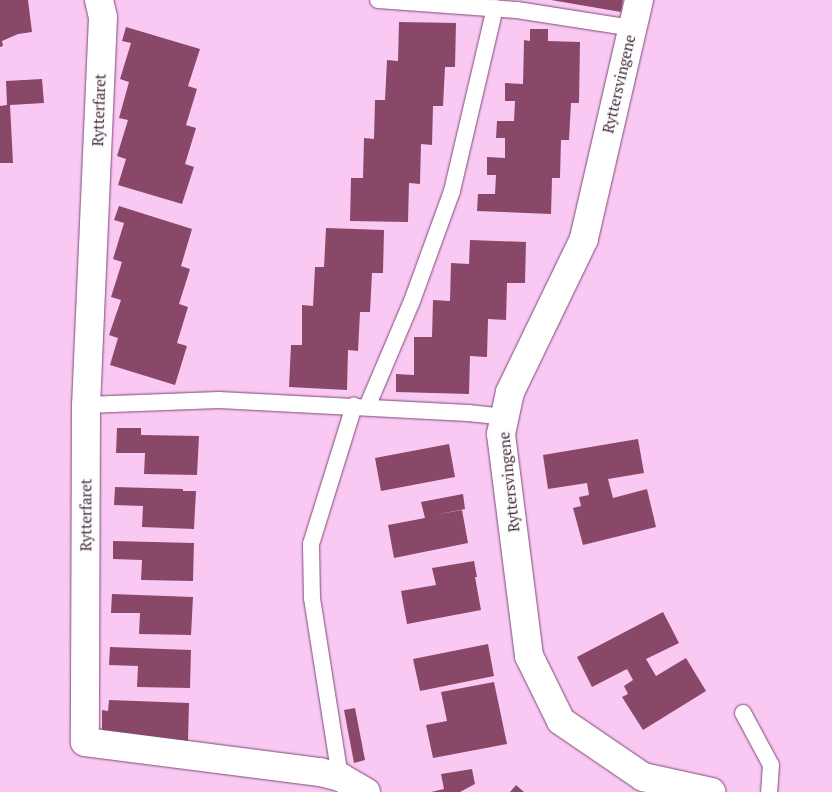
<!DOCTYPE html>
<html>
<head>
<meta charset="utf-8">
<style>
	body { margin:0 }
	#map { position:relative; width:832px; height:792px; overflow:hidden; background:#fac9f3; font-family:"PT Serif",serif }
	div>[style] { position:absolute }
	[style*='--x'] { left:calc(var(--x)*1px); top:calc(var(--y)*1px); width:calc(var(--w)*1px); rotate:calc(var(--a)*1deg) }
	.building>* { inset:0; background:#894867 }
	.roads { filter:drop-shadow(0 0 1px #7d4977) drop-shadow(0 0 1px #7d4977) }
	.lane>* { height:16px; margin:-8px; padding:0 8px; transform-origin:8px; border-radius:8px; background:#fff }
	.street>* { height:28px; margin:-14px; padding:0 14px; transform-origin:14px; border-radius:14px; background:#fff }
	span { translate:-50% -50%; white-space:nowrap; text-align:center; line-height:1.15; -webkit-text-stroke:5px #fcfcfc; paint-order:stroke }
	.street-label { font-size:15px; color:#40293d }
</style>
</head>
<body>
<div id="map">
	<div class="building">
		<div style="clip-path:polygon(0 0,28px 0,32px 32px,18px 34px,2px 41px,3px 46px,0 47px)"></div>
		<div style="clip-path:polygon(551px 0,623px 0,621px 12px)"></div>
		<div style="clip-path:polygon(399px 22px,456px 23px,455px 67px,445px 67px,443px 106px,433px 106px,432px 145px,421px 144px,420px 184px,409px 183px,408px 222px,350px 221px,351px 178px,363px 178px,364px 138px,374px 139px,375px 100px,385px 100px,387px 60px,398px 61px)"></div>
		<div style="clip-path:polygon(126px 27px,200px 49px,188px 86px,197px 89px,186px 125px,196px 128px,185px 164px,194px 167px,182px 204px,118px 185px,126px 159px,117px 156px,128px 120px,119px 118px,129px 82px,120px 79px,131px 43px,122px 41px)"></div>
		<div style="clip-path:polygon(530px 29px,548px 29px,548px 41px,580px 42px,579px 103px,571px 103px,569px 140px,561px 140px,560px 178px,552px 178px,551px 214px,477px 211px,478px 194px,495px 194px,496px 175px,487px 175px,487px 157px,505px 158px,505px 138px,496px 138px,497px 121px,514px 121px,515px 101px,505px 101px,505px 83px,523px 84px,524px 40px,530px 41px)"></div>
		<div style="clip-path:polygon(42px 79px,44px 103px,10px 105px,13px 163px,0 163px,0 106px,7px 105px,6px 81px)"></div>
		<div style="clip-path:polygon(119px 206px,192px 229px,181px 266px,190px 269px,179px 304px,188px 307px,177px 343px,187px 346px,175px 385px,110px 365px,118px 338px,109px 335px,121px 300px,111px 297px,122px 262px,113px 259px,124px 223px,114px 220px)"></div>
		<div style="clip-path:polygon(326px 228px,384px 230px,383px 273px,372px 273px,370px 312px,360px 312px,358px 351px,348px 350px,347px 390px,289px 387px,291px 345px,302px 345px,302px 305px,313px 306px,315px 267px,324px 267px)"></div>
		<div style="clip-path:polygon(470px 240px,526px 242px,525px 283px,507px 283px,506px 320px,488px 319px,487px 357px,470px 356px,469px 394px,396px 392px,396px 374px,414px 375px,414px 337px,432px 337px,433px 300px,450px 301px,451px 263px,469px 264px)"></div>
		<div style="clip-path:polygon(117px 428px,141px 428px,141px 435px,199px 436px,197px 475px,144px 474px,145px 453px,116px 453px)"></div>
		<div style="clip-path:polygon(638px 439px,644px 473px,608px 479px,613px 498px,647px 489px,656px 527px,583px 545px,573px 508px,581px 506px,579px 497px,589px 495px,587px 483px,548px 489px,543px 455px)"></div>
		<div style="clip-path:polygon(449px 444px,455px 477px,381px 491px,375px 458px)"></div>
		<div style="clip-path:polygon(115px 487px,183px 489px,183px 491px,196px 491px,194px 529px,142px 527px,143px 506px,114px 505px)"></div>
		<div style="clip-path:polygon(463px 494px,465px 509px,434px 515px,462px 510px,468px 543px,394px 558px,388px 525px,425px 518px,421px 502px)"></div>
		<div style="clip-path:polygon(113px 541px,194px 543px,193px 581px,141px 580px,142px 560px,113px 559px)"></div>
		<div style="clip-path:polygon(474px 561px,477px 577px,475px 577px,481px 610px,407px 624px,401px 591px,436px 585px,432px 568px)"></div>
		<div style="clip-path:polygon(112px 594px,193px 597px,191px 635px,139px 634px,140px 613px,111px 613px)"></div>
		<div style="clip-path:polygon(663px 612px,679px 643px,646px 659px,656px 676px,686px 658px,706px 691px,643px 730px,622px 697px,628px 694px,624px 686px,633px 680px,627px 669px,592px 687px,577px 657px)"></div>
		<div style="clip-path:polygon(488px 644px,494px 676px,420px 691px,413px 659px)"></div>
		<div style="clip-path:polygon(110px 647px,191px 650px,190px 688px,137px 687px,138px 666px,109px 665px)"></div>
		<div style="clip-path:polygon(494px 682px,507px 744px,433px 758px,426px 725px,447px 721px,441px 692px)"></div>
		<div style="clip-path:polygon(109px 700px,189px 703px,188px 742px,106px 735px,102px 730px,102px 710px,108px 711px)"></div>
		<div style="clip-path:polygon(355px 708px,365px 760px,354px 763px,344px 710px)"></div>
		<div style="clip-path:polygon(472px 769px,475px 784px,460px 792px,431px 792px,444px 789px,441px 774px)"></div>
		<div style="clip-path:polygon(516px 785px,524px 792px,510px 792px)"></div>
	</div>
	<div class="roads">
		<div class="lane">
			<div style="--x:378;--y:0;--w:139;--a:4.1"></div>
			<div style="--x:517;--y:10;--w:116;--a:8.9"></div>
			<div style="--x:86;--y:405;--w:133;--a:-2.2"></div>
			<div style="--x:219;--y:400;--w:249;--a:3"></div>
			<div style="--x:468;--y:413;--w:37;--a:6"></div>
			<div style="--x:367;--y:407;--w:115;--a:-67"></div>
			<div style="--x:412;--y:301;--w:117;--a:-70"></div>
			<div style="--x:452;--y:191;--w:188;--a:-76.8"></div>
			<div style="--x:743;--y:713;--w:59;--a:61.7"></div>
			<div style="--x:771;--y:765;--w:27;--a:94"></div>
			<div style="--x:340;--y:777;--w:181;--a:-98.9"></div>
			<div style="--x:312;--y:598;--w:54;--a:-91.1"></div>
			<div style="--x:311;--y:544;--w:145;--a:-72.7"></div>
		</div>
		<div class="street">
			<div style="--x:99;--y:0;--w:17;--a:77"></div>
			<div style="--x:103;--y:17;--w:388;--a:92.5"></div>
			<div style="--x:86;--y:405;--w:337;--a:90.2"></div>
			<div style="--x:85;--y:742;--w:237;--a:7.3"></div>
			<div style="--x:320;--y:772;--w:21;--a:14"></div>
			<div style="--x:340;--y:777;--w:30;--a:30"></div>
			<div style="--x:639;--y:0;--w:245;--a:103"></div>
			<div style="--x:584;--y:239;--w:170;--a:115.8"></div>
			<div style="--x:510;--y:392;--w:43;--a:102.1"></div>
			<div style="--x:501;--y:434;--w:224;--a:82.8"></div>
			<div style="--x:529;--y:656;--w:72;--a:63.8"></div>
			<div style="--x:561;--y:721;--w:99;--a:34.3"></div>
			<div style="--x:643;--y:777;--w:70;--a:12.4"></div>
		</div>
	</div>
	<div class="street-label">
		<span style="left:619px;top:84px;rotate:-77deg">Ryttersvingene</span>
		<span style="left:99px;top:110px;rotate:-88deg">Rytterfaret</span>
		<span style="left:509px;top:482px;rotate:-96deg">Ryttersvingene</span>
		<span style="left:86px;top:515px;rotate:-90deg">Rytterfaret</span>
	</div>
</div>
</body>
</html>
